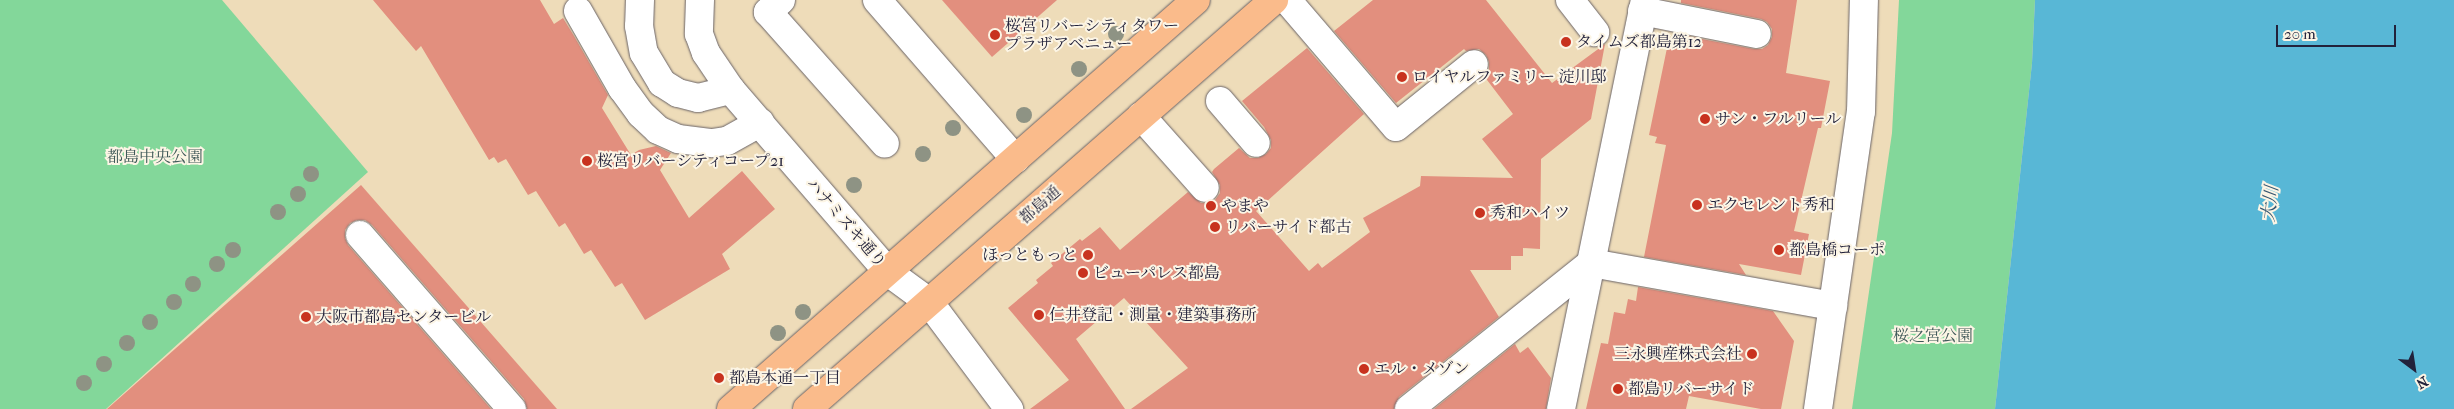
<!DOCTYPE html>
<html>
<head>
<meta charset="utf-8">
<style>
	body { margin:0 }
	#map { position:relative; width:2454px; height:409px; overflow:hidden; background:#eedcb9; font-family:"IM FELL French Canon","Noto Serif JP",serif }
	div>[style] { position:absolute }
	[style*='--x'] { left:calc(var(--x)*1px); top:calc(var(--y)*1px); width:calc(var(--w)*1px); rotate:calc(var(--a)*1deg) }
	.green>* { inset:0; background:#83d79a }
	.water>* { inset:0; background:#58b7d6 }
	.building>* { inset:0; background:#e28f7e }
	.roads { filter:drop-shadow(0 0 1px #696367) drop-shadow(0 0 1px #696367) }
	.minor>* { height:28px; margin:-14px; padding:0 14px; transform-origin:14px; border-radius:14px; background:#fff }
	.major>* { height:28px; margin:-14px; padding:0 14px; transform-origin:14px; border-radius:14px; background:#fabb8b }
	.trees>* { width:16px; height:16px; margin:-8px; border-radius:50%; background:#8e9384 }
	.dots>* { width:14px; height:14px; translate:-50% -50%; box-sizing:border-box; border:2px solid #fcf5e5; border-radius:50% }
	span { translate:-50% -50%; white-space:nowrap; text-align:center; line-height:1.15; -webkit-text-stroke:4px #fcf5e5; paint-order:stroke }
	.poi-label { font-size:16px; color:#22223b }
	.left { translate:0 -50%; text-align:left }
	.right { translate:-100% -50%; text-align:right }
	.park-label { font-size:16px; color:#3f5858 }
	.street-label { font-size:16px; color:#22223b }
	.water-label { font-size:18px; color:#355671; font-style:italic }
	.north { position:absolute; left:2389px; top:344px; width:50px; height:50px; -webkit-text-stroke:4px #fcf5e5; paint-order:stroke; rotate:149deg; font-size:14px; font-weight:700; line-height:20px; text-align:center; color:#22223b }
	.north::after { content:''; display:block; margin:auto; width:18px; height:22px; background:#22223b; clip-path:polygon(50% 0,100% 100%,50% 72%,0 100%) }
	.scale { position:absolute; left:2276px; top:25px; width:120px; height:22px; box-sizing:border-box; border:2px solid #22223b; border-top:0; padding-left:6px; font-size:15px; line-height:18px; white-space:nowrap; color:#22223b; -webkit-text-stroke:4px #fcf5e5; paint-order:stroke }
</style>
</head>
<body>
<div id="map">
	<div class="green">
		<div style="clip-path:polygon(0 0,222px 0,368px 172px,106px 409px,0 409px)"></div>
		<div style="clip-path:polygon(1899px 0,2035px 0,2032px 63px,1995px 409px,1852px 409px,1892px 133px)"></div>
	</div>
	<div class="water">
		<div style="clip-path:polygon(2035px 0,2454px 0,2454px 409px,1995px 409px,2032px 63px)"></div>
	</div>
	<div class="building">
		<div style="clip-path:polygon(373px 0,540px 0,554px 24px,563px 18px,574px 36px,608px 95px,602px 108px,631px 155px,639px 150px,656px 146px,671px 153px,660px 170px,689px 218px,742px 171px,775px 209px,722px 254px,730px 269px,645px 320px,622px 283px,615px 287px,591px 250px,584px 254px,565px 223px,559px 227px,536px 191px,528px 195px,506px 159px,498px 163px,494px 157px,489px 160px,421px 46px,416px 51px)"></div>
		<div style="clip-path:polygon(942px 0,1057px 0,992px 57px)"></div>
		<div style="clip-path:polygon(1373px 0,1486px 0,1552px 83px,1605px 44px,1591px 119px,1541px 159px,1540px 249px,1523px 248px,1523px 256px,1511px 256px,1511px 270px,1470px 270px,1499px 317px,1399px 397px,1394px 409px,1131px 409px,1188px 368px,1124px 298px,1076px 339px,1125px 409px,1030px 409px,1069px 380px,1008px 308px,1038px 283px,1036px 280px,1053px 266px,1051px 263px,1080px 239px,1082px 241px,1100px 227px,1120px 250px,1188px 192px,1201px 203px,1208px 203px,1215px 200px,1220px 193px,1220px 185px,1212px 172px,1214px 169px,1239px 148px,1250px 158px,1258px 158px,1266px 154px,1271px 148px,1271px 140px,1264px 127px,1242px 101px,1307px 48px,1364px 114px,1256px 211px,1309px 271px,1318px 263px,1322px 268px,1370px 232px,1363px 218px,1420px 186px,1421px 176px,1513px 178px,1482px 139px,1513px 114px,1484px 76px,1489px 69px,1489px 62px,1486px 55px,1479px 49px,1466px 51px,1464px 49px,1396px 103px,1334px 31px)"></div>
		<div style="clip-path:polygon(1681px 0,1797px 0,1786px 73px,1830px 81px,1821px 128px,1818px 128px,1794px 231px,1809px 234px,1801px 275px,1739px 264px,1746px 275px,1644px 257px,1666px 145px,1655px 143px,1657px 137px,1649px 135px,1667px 48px,1674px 50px,1676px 34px,1754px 49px,1762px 49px,1768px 45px,1772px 37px,1772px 29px,1767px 22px,1761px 19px,1681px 3px)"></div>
		<div style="clip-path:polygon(361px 185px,557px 409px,527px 409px,524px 399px,372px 225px,365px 220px,357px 220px,350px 223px,345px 230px,345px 238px,348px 245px,491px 409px,107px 409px)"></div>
		<div style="clip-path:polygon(1638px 287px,1773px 311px,1794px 341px,1781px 409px,1761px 409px,1689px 396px,1686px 409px,1586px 409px,1601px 343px,1608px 344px,1614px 312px,1625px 314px,1628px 299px,1636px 301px)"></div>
		<div style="clip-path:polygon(1515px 344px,1520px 353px,1528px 347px,1551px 378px,1546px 409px,1434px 409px)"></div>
	</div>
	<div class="roads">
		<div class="minor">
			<div style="--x:640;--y:0;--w:26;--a:92"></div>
			<div style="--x:639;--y:26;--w:27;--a:80"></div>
			<div style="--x:644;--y:53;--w:35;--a:59"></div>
			<div style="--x:662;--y:83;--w:19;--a:32"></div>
			<div style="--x:678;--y:93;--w:21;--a:14"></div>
			<div style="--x:698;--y:98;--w:34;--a:-14"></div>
			<div style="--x:700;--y:0;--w:34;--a:92"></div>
			<div style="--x:699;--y:34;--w:20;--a:70"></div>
			<div style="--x:706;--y:53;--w:45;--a:56"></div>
			<div style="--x:731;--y:90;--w:240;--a:49.2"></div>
			<div style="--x:888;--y:272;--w:51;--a:36.2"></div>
			<div style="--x:929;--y:302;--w:134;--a:53.2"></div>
			<div style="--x:781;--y:0;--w:18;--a:137"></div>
			<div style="--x:768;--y:12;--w:176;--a:48.4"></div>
			<div style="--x:877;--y:0;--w:211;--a:49"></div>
			<div style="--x:1287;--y:0;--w:167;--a:49.4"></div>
			<div style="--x:1396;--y:127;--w:100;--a:-38.9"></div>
			<div style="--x:1570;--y:0;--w:41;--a:52"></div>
			<div style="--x:578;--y:11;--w:89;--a:60.3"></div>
			<div style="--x:622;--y:88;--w:32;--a:54"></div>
			<div style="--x:641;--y:114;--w:23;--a:43"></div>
			<div style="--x:658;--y:130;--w:22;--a:24"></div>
			<div style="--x:678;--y:139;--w:34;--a:7"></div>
			<div style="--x:712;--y:143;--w:15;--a:-8"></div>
			<div style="--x:727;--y:141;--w:38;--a:-29"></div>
			<div style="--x:1642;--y:11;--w:117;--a:11.3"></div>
			<div style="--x:1220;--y:101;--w:55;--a:49.4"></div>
			<div style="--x:1141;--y:116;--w:96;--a:48.4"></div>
			<div style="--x:360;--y:235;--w:231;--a:48.9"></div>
			<div style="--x:1409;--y:409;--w:233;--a:-38.7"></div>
			<div style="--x:1591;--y:263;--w:246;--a:10.1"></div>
			<div style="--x:1561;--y:409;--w:418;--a:-78.4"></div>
			<div style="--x:1818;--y:409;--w:300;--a:-81.8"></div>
			<div style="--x:1861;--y:112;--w:112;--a:-88.5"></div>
		</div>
		<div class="major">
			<div style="--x:731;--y:409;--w:619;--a:-41.33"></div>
			<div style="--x:807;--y:409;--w:621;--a:-41.21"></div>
		</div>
	</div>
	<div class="trees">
		<div style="left:1116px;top:34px"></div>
		<div style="left:1079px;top:69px"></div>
		<div style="left:1024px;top:115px"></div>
		<div style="left:953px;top:128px"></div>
		<div style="left:923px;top:154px"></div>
		<div style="left:311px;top:174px"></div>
		<div style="left:854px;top:185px"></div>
		<div style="left:298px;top:194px"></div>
		<div style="left:278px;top:212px"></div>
		<div style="left:233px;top:250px"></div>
		<div style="left:217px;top:264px"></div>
		<div style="left:193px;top:284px"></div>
		<div style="left:174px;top:302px"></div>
		<div style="left:803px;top:312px"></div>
		<div style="left:150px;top:322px"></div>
		<div style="left:778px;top:333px"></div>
		<div style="left:127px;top:343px"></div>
		<div style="left:104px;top:364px"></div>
		<div style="left:84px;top:383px"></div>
	</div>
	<div class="dots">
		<div style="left:995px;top:35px;background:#c8321e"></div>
		<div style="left:1566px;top:42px;background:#c8321e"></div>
		<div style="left:1402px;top:77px;background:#c8321e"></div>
		<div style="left:1705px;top:119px;background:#c8321e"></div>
		<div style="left:587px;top:161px;background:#c8321e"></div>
		<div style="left:1697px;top:205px;background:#c8321e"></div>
		<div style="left:1211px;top:206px;background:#c8321e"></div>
		<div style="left:1480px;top:213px;background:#c8321e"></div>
		<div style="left:1215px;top:227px;background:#c8321e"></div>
		<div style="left:1779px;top:250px;background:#c8321e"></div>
		<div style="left:1088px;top:255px;background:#c8321e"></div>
		<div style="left:1083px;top:273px;background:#c8321e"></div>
		<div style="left:1039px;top:315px;background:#c8321e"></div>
		<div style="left:306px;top:317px;background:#c8321e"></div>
		<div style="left:1752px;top:354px;background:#c8321e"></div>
		<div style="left:1364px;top:369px;background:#c8321e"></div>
		<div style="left:719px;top:378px;background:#c8321e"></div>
		<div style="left:1618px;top:389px;background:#c8321e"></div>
	</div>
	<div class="poi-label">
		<span class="left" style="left:1005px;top:35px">桜宮リバーシティタワー<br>プラザアベニュー</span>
		<span class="left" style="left:1576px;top:42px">タイムズ都島第12</span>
		<span class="left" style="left:1412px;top:77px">ロイヤルファミリー 淀川邸</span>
		<span class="left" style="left:1715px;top:119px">サン・フルリール</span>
		<span class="left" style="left:597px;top:161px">桜宮リバーシティコープ21</span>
		<span class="left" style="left:1707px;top:205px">エクセレント秀和</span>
		<span class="left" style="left:1221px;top:206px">やまや</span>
		<span class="left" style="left:1490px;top:213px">秀和ハイツ</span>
		<span class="left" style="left:1225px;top:227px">リバーサイド都古</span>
		<span class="left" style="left:1789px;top:250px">都島橋コーポ</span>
		<span class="right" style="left:1078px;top:255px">ほっともっと</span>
		<span class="left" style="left:1093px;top:273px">ビューパレス都島</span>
		<span class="left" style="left:1049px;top:315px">仁井登記・測量・建築事務所</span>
		<span class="left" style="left:316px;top:317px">大阪市都島センタービル</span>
		<span class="right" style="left:1742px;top:354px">三永興産株式会社</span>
		<span class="left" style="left:1374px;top:369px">エル・メゾン</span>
		<span class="left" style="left:729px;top:378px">都島本通一丁目</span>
		<span class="left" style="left:1628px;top:389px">都島リバーサイド</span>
	</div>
	<div class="park-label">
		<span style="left:155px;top:157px">都島中央公園</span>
		<span style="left:1933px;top:336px">桜之宮公園</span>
	</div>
	<div class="street-label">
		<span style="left:1040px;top:205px;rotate:-41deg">都島通</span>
		<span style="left:846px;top:223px;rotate:49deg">ハナミズキ通り</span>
	</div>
	<div class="water-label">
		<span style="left:2271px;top:204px;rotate:-83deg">大川</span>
	</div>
	<div class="north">N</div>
	<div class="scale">20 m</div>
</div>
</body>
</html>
